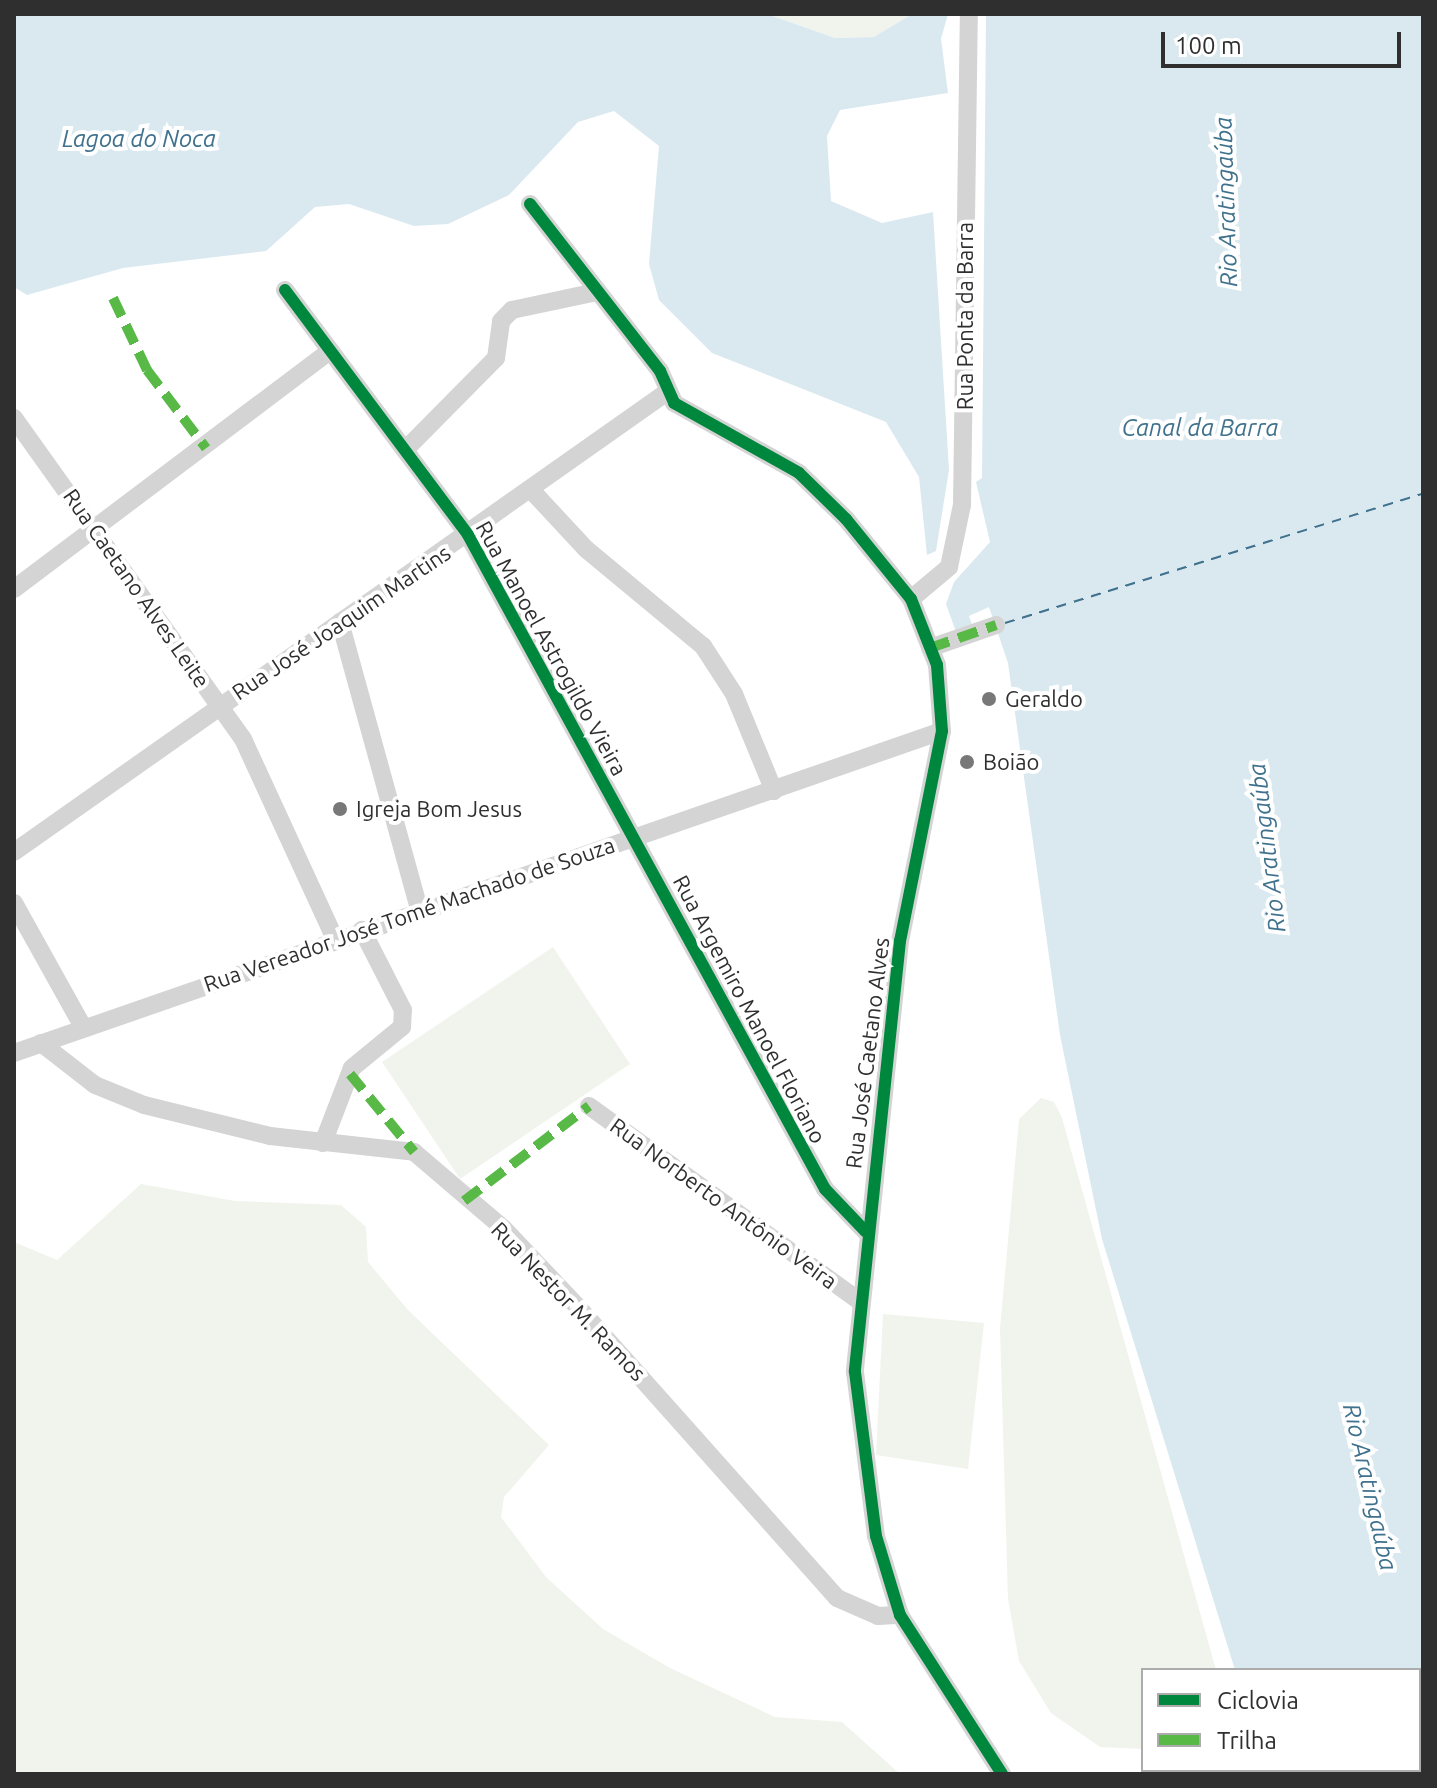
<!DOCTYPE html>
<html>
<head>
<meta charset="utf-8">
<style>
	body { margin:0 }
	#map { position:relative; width:1437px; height:1788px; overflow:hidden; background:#fff; font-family:Ubuntu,sans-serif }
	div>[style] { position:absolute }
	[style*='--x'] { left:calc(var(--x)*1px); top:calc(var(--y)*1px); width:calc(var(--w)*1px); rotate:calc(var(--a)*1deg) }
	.green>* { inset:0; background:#f1f4ec }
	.water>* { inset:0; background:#dae9f0 }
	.ferry>* { height:2px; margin-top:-1px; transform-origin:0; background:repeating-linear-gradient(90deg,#40728e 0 10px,transparent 0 18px) }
	.minor>* { height:18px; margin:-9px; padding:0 9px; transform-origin:9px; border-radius:9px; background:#d4d4d4 }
	.quiet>* { height:10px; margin-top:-5px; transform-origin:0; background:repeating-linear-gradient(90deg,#58b947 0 20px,transparent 0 30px) }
	.cycleway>* { height:12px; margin:-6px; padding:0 6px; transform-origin:6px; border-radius:6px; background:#00873e }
	.dots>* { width:22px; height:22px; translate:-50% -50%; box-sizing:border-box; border:4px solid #fff; border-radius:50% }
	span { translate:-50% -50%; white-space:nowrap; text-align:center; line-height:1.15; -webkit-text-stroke:8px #fff; paint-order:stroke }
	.street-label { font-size:22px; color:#2f2f2f }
	.poi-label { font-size:22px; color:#2f2f2f }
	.left { translate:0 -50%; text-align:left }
	.water-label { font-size:24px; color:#40728e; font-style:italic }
	.frame { position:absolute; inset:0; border:16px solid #2f2f2f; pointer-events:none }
	.legend { position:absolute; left:1141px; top:1668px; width:280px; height:104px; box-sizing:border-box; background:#fff; border:2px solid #acacac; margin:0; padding:10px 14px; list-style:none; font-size:24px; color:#2f2f2f }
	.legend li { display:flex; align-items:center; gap:16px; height:40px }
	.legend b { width:40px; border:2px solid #acacac }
	.scale { position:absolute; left:1161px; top:32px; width:240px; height:36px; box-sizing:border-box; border:4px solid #2f2f2f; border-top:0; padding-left:10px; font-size:24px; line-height:28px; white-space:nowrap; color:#2f2f2f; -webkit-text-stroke:6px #fff; paint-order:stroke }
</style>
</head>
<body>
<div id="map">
	<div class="green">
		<div style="clip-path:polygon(767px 14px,912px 14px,874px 37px,835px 38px)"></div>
		<div style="clip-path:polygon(553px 947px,630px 1064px,460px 1179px,382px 1062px)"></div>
		<div style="clip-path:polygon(1041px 1098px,1054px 1102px,1062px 1118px,1216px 1670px,1143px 1670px,1143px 1749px,1100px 1747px,1051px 1713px,1019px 1661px,1008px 1599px,1000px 1329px,1019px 1119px)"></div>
		<div style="clip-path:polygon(141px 1184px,235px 1201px,341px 1205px,366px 1227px,368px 1262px,408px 1310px,549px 1445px,504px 1497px,501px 1517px,546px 1577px,603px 1629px,670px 1668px,775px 1717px,842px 1722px,900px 1774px,14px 1774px,14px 1242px,57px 1260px)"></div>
		<div style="clip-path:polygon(883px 1314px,984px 1323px,968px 1469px,876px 1455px)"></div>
	</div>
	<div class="water">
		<div style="clip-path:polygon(14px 14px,767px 14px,835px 38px,874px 37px,912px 14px,948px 14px,941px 39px,948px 93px,840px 110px,827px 136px,831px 201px,882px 223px,933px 212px,949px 470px,936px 551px,927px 555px,919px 477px,886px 422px,712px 353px,659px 300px,649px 264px,659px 146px,614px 111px,578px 122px,509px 195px,448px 224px,414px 226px,349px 204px,315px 207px,266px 251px,123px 268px,27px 295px,14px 287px)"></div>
		<div style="clip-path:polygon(986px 14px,1423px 14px,1423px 1774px,1265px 1774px,1419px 1770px,1419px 1670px,1235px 1670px,1102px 1239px,1060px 1035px,1008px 663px,989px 607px,969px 616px,974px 630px,956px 632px,946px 604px,954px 582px,990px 542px,976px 482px,982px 478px)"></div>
	</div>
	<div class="ferry">
		<div style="--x:1005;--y:623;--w:437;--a:-17.2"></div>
	</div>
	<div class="minor">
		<div style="--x:530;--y:204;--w:212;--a:52.1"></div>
		<div style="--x:660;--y:371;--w:35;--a:66"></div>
		<div style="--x:674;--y:403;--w:143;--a:29.2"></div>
		<div style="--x:799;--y:473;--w:66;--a:44.4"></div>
		<div style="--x:846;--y:519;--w:103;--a:50.9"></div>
		<div style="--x:911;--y:599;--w:71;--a:68.5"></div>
		<div style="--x:937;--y:665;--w:66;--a:85.7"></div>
		<div style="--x:942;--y:731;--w:214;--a:101.3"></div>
		<div style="--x:900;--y:941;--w:433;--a:96"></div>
		<div style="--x:855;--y:1372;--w:165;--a:82.7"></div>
		<div style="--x:876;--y:1536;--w:83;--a:73.1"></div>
		<div style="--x:900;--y:1615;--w:189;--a:57.3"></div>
		<div style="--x:285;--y:290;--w:306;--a:53.2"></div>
		<div style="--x:468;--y:535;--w:745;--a:61.37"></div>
		<div style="--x:825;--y:1189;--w:59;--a:46.4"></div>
		<div style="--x:14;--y:418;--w:394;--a:54.5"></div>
		<div style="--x:243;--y:739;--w:218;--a:65.3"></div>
		<div style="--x:406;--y:449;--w:128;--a:-45.3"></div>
		<div style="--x:496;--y:358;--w:37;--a:-82"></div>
		<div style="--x:501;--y:321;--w:16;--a:-45"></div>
		<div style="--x:512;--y:310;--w:87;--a:-12"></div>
		<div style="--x:532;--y:491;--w:79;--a:47"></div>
		<div style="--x:586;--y:549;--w:152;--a:39.7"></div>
		<div style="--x:703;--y:646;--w:57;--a:57.1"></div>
		<div style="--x:734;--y:694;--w:105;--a:67.6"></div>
		<div style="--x:14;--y:589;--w:396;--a:-37"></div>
		<div style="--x:911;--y:599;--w:50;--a:-40.1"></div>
		<div style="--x:949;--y:567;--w:63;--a:-78.2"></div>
		<div style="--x:962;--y:505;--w:491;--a:-89.2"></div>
		<div style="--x:340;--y:622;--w:301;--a:74.6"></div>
		<div style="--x:930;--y:648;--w:70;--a:-19.2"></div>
		<div style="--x:14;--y:852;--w:799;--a:-35.16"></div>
		<div style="--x:14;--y:903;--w:142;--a:60.9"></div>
		<div style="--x:41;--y:1043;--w:68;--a:37.9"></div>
		<div style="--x:95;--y:1085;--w:53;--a:22.2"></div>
		<div style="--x:144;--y:1105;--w:130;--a:13.8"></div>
		<div style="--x:270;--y:1136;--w:145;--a:6.3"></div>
		<div style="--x:414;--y:1152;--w:117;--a:40.5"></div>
		<div style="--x:503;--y:1228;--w:108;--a:46.5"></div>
		<div style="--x:577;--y:1306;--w:391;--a:48.3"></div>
		<div style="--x:837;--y:1598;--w:45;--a:23.7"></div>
		<div style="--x:878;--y:1616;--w:22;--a:-3"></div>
		<div style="--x:14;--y:1053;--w:982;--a:-19.14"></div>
		<div style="--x:589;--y:1106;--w:332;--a:35.8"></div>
		<div style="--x:323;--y:1143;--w:80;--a:-68.9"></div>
		<div style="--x:352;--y:1068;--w:65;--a:-39.4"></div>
		<div style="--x:402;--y:1027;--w:17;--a:-87"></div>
		<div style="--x:403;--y:1010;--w:90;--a:-117.1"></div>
	</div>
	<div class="quiet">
		<div style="--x:113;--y:298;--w:80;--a:64.7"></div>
		<div style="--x:147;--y:370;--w:98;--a:52.9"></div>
		<div style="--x:930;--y:648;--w:70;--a:-19.2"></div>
		<div style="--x:350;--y:1074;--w:101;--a:50.6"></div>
		<div style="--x:464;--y:1201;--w:157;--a:-37.2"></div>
	</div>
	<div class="cycleway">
		<div style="--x:530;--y:204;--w:212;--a:52.1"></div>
		<div style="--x:660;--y:371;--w:35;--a:66"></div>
		<div style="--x:674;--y:403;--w:143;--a:29.2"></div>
		<div style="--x:799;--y:473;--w:66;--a:44.4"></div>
		<div style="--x:846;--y:519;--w:103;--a:50.9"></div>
		<div style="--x:911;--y:599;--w:71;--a:68.5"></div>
		<div style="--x:937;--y:665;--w:66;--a:85.7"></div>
		<div style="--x:942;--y:731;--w:214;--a:101.3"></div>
		<div style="--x:900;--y:941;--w:433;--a:96"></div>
		<div style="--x:855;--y:1372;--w:165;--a:82.7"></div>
		<div style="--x:876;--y:1536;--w:83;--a:73.1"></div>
		<div style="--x:900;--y:1615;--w:189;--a:57.3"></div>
		<div style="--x:285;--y:290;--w:306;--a:53.2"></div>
		<div style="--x:468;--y:535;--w:745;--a:61.37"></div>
		<div style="--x:825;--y:1189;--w:59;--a:46.4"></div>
	</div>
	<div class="dots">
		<div style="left:989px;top:699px;background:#787878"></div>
		<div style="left:967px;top:762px;background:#787878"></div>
		<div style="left:340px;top:809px;background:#787878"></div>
	</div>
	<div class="street-label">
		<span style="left:965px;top:316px;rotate:-90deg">Rua Ponta da Barra</span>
		<span style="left:137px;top:588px;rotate:55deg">Rua Caetano Alves Leite</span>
		<span style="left:341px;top:622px;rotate:-34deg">Rua José Joaquim Martins</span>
		<span style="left:552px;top:648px;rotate:61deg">Rua Manoel Astrogildo Vieira</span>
		<span style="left:409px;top:914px;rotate:-19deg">Rua Vereador José Tomé Machado de Souza</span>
		<span style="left:750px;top:1009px;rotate:62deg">Rua Argemiro Manoel Floriano</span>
		<span style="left:867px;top:1053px;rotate:-83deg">Rua José Caetano Alves</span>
		<span style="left:724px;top:1203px;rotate:36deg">Rua Norberto Antônio Veira</span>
		<span style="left:569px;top:1301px;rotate:46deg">Rua Nestor M. Ramos</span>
	</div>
	<div class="poi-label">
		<span class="left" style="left:1005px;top:699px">Geraldo</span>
		<span class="left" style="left:983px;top:762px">Boião</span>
		<span class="left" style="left:356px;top:809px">Igreja Bom Jesus</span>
	</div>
	<div class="water-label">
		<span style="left:139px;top:139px">Lagoa do Noca</span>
		<span style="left:1226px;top:202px;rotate:-92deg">Rio Aratingaúba</span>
		<span style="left:1200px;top:428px">Canal da Barra</span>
		<span style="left:1267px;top:848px;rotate:-97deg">Rio Aratingaúba</span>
		<span style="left:1370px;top:1487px;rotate:77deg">Rio Aratingaúba</span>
	</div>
	<div class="frame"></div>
	<ul class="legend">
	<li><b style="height:10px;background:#00873e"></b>Ciclovia</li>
	<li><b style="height:10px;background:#58b947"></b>Trilha</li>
	</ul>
	<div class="scale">100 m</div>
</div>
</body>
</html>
